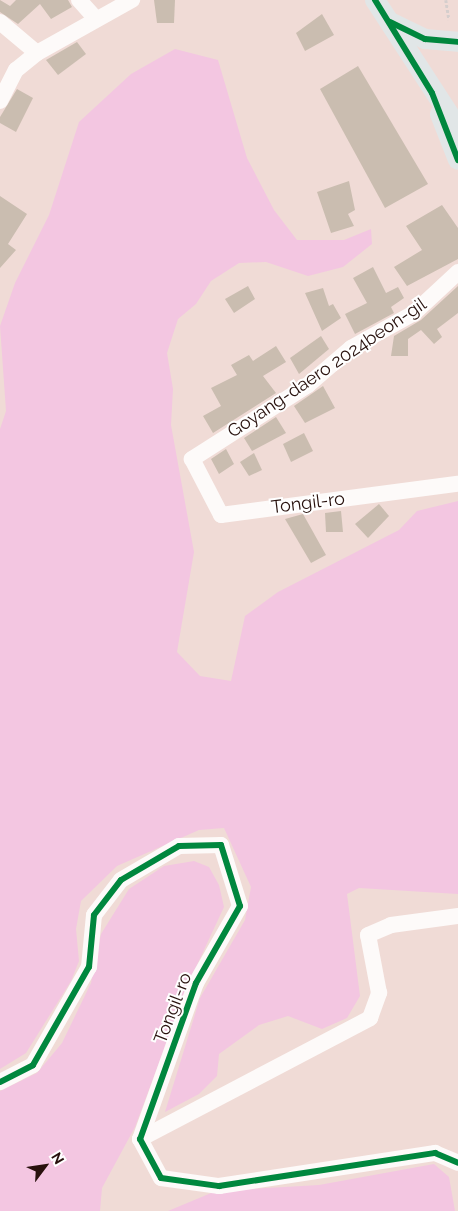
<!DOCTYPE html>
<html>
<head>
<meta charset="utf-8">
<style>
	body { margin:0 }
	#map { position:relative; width:458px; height:1211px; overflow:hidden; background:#f0dbd6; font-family:Raleway,sans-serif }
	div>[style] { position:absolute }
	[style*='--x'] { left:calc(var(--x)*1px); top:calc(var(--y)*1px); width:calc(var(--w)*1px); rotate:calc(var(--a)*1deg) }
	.green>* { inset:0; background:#f3c6e1 }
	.building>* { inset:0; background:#cabdb0 }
	.path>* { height:2.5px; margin-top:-1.25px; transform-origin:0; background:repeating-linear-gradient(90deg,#d5cecd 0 2.5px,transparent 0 5px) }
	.minor>* { height:16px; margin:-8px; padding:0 8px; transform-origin:8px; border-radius:8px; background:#fdfaf9 }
	.major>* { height:20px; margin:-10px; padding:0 10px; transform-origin:10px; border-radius:10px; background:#e1e6e7 }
	.cycleway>* { height:6px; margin:-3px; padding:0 3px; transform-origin:3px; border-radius:3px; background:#00873e }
	span { translate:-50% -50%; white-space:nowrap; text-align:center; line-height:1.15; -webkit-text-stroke:4px #fff; paint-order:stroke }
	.street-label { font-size:18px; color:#28110d }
	.north { position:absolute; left:20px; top:1141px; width:50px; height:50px; -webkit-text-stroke:4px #fff; paint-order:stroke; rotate:59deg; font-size:14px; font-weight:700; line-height:20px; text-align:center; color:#28110d }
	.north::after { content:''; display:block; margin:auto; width:18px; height:22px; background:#28110d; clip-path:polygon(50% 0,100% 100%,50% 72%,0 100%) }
</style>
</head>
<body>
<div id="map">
	<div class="green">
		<div style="clip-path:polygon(175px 49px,218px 60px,247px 158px,274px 210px,297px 240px,344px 240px,371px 229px,372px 244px,343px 267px,308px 276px,266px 262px,239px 263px,211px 281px,196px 304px,178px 319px,167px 353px,173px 389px,171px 425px,194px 552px,177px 652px,200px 676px,231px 681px,245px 616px,278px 592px,399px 530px,417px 511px,458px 501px,458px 894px,359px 888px,347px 894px,360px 996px,347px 1018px,322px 1029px,288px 1016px,259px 1025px,219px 1054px,217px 1076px,199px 1094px,165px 1112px,200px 998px,245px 920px,251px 887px,224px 828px,199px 830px,117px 866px,81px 901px,76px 929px,79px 961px,71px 981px,26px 1053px,0 1069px,0 429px,6px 411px,0 326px,15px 283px,49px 215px,79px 122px,131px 74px)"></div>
		<div style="clip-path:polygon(194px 861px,209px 867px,219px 885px,224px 907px,190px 980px,135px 1127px,102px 1188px,100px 1211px,0 1211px,0 1091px,37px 1073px,62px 1043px,91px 983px,101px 934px,129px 889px,164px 866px)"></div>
		<div style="clip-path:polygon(434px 1164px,449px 1177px,455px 1211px,168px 1211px,216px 1191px,319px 1185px)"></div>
	</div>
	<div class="building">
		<div style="clip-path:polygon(0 0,10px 6px,16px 0,68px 0,72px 7px,51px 19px,40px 4px,18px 24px,0 12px)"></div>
		<div style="clip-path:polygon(154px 0,175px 0,174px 23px,157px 23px)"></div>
		<div style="clip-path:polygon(322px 14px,334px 35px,305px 51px,296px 33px)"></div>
		<div style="clip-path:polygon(77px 42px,86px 54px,58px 75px,46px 60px)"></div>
		<div style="clip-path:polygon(358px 66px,428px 184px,385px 208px,320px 89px)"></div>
		<div style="clip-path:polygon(17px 89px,33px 98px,16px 132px,0 123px,0 117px)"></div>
		<div style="clip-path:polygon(349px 181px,355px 210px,348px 214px,354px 226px,331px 233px,317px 192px)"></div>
		<div style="clip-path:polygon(0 196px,27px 214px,8px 244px,16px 250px,0 268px)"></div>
		<div style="clip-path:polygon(442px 205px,458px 228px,458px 259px,407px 286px,394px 267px,422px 250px,406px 226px)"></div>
		<div style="clip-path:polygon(373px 267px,386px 293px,398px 287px,404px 298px,391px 307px,394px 313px,355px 334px,345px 314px,367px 303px,353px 278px)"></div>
		<div style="clip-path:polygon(248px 286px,255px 299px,234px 313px,225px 299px)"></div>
		<div style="clip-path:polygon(458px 286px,458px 313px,437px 329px,442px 337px,434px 344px,421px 330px,408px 339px,408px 356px,391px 356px,394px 336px,421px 320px)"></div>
		<div style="clip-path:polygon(323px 288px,329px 306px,333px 304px,341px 318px,322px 331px,305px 293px)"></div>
		<div style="clip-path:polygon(321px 336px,329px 349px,299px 374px,290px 358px)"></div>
		<div style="clip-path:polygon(276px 346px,286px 362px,263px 376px,276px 393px,213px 433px,203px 416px,221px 406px,211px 388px,237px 375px,231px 365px,249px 355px,253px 361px)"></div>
		<div style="clip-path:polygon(323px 386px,335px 408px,305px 423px,294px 406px)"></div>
		<div style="clip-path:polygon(276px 417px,286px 433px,252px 451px,244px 438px)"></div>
		<div style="clip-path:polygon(304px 433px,313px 451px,291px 462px,283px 444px)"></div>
		<div style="clip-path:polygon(226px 449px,234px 464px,219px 474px,211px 459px)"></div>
		<div style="clip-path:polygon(254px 453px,262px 470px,249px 476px,240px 462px)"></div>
		<div style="clip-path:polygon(379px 504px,389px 516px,368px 538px,355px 524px)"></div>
		<div style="clip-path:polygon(341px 511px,343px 532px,326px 532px,325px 513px)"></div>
		<div style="clip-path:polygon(303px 514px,326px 555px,311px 563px,285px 519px)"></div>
	</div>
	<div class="path">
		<div style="--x:446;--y:0;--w:20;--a:81"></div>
	</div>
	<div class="minor">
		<div style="--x:79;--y:0;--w:24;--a:48"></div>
		<div style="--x:0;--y:22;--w:48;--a:40"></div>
		<div style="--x:0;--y:101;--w:35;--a:-63"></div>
		<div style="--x:16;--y:70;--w:27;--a:-39"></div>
		<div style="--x:37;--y:53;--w:109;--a:-29.2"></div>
		<div style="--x:458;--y:272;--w:60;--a:137"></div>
		<div style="--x:414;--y:313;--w:72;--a:150.9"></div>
		<div style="--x:351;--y:348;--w:57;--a:139.3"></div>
		<div style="--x:308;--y:385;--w:138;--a:147.5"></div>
		<div style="--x:192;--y:459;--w:63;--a:62.6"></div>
		<div style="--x:221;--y:515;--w:239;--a:-7.5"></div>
		<div style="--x:0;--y:1082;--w:37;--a:-27"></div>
		<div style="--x:33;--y:1065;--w:113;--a:-60.3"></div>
		<div style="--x:89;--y:967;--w:52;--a:-84.5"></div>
		<div style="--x:94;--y:915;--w:44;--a:-52.4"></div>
		<div style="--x:121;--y:880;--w:67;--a:-30.4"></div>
		<div style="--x:179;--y:846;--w:42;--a:-1.4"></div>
		<div style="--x:221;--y:845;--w:64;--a:72.7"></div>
		<div style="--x:240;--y:906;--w:89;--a:119.7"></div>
		<div style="--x:196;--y:983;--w:166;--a:109.7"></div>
		<div style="--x:140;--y:1139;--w:44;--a:61.7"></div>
		<div style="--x:161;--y:1178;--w:59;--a:7.9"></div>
		<div style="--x:219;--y:1186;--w:219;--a:-8.7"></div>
		<div style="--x:435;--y:1153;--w:25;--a:23"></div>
		<div style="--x:140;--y:1139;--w:260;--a:-27.7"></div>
		<div style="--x:370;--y:1018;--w:27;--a:-70"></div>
		<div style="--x:379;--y:993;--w:59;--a:-100.7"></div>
		<div style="--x:368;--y:935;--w:25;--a:-23"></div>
		<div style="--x:391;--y:925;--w:68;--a:-7.7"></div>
	</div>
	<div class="major">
		<div style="--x:375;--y:0;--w:153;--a:57"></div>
		<div style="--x:390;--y:22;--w:39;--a:26"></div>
		<div style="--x:425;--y:39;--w:33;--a:5"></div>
		<div style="--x:440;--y:114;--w:49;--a:68.6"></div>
	</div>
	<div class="cycleway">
		<div style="--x:375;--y:0;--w:109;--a:58.5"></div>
		<div style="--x:432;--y:93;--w:72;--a:68.8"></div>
		<div style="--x:390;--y:22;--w:39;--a:26"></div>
		<div style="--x:425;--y:39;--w:33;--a:5"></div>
		<div style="--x:0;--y:1082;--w:37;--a:-27"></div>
		<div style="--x:33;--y:1065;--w:113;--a:-60.3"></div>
		<div style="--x:89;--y:967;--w:52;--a:-84.5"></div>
		<div style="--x:94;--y:915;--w:44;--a:-52.4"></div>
		<div style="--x:121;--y:880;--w:67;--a:-30.4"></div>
		<div style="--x:179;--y:846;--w:42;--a:-1.4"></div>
		<div style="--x:221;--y:845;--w:64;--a:72.7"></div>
		<div style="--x:240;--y:906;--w:89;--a:119.7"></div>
		<div style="--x:196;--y:983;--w:166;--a:109.7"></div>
		<div style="--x:140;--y:1139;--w:44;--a:61.7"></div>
		<div style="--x:161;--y:1178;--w:59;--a:7.9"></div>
		<div style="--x:219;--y:1186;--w:219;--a:-8.7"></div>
		<div style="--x:435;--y:1153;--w:25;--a:23"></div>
	</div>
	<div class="street-label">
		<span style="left:327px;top:368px;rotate:-34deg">Goyang-daero 2024beon-gil</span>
		<span style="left:308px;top:503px;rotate:-7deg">Tongil-ro</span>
		<span style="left:173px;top:1008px;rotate:-69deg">Tongil-ro</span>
	</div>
	<div class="north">N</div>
</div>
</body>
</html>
